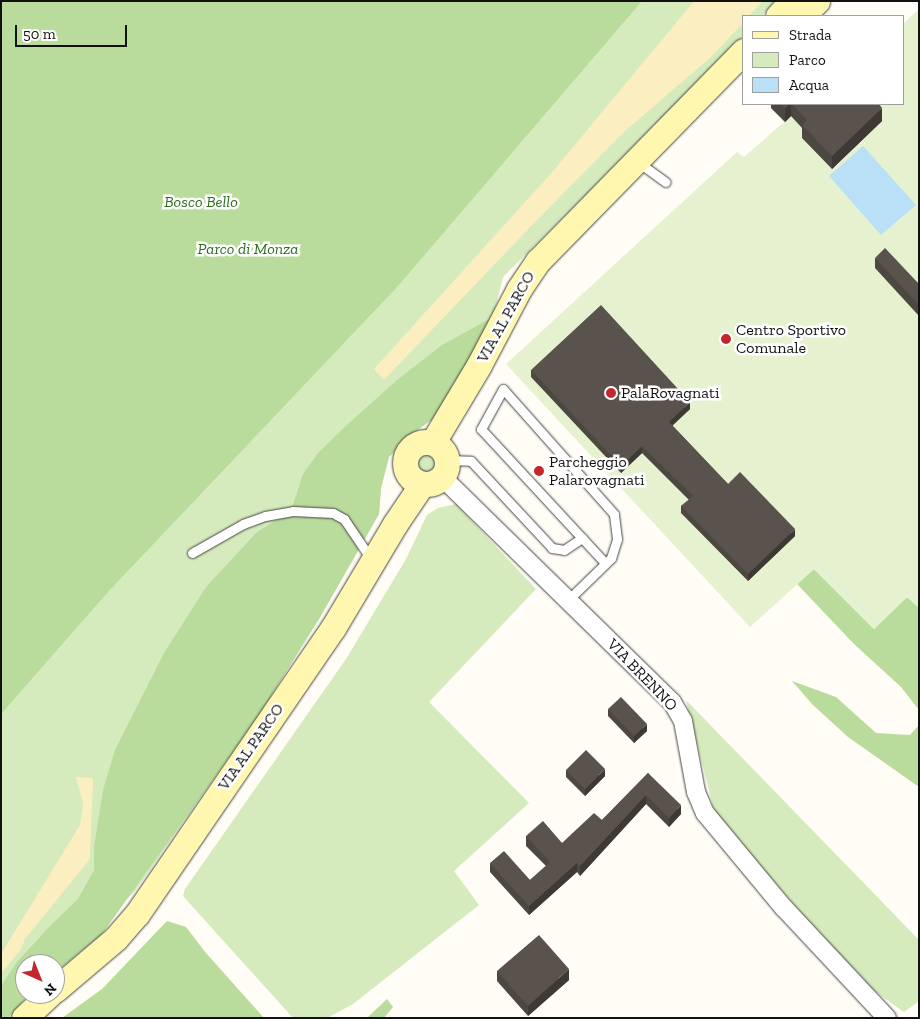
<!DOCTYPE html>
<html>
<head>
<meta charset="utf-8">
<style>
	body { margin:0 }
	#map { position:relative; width:920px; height:1019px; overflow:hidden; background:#fffdf5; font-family:"Zilla Slab",serif }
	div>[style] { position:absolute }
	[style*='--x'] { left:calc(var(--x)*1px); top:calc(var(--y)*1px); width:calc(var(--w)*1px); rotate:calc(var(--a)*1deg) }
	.green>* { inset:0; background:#d5ebbd }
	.round { border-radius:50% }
	.forest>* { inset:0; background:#b9dc9c }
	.sand>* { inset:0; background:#fbeec1 }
	.pitch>* { inset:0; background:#e6f2cf }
	.water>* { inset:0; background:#b9e0f7 }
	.roads { filter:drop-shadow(0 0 1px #444) drop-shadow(0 0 1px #444) }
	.lane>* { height:9px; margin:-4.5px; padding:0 4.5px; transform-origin:4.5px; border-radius:4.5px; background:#fff }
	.street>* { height:18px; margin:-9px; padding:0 9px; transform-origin:9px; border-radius:9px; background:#fff }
	.secondary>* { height:25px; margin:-12.5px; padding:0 12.5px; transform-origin:12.5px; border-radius:12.5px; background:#fff6b0 }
	.secondary>.ring { margin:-12.5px; padding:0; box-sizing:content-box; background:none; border:25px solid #fff6b0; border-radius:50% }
	.wall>* { inset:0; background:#4d4742 }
	.shaded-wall>* { inset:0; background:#3f3936 }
	.building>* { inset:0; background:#5a524d }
	.dots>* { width:14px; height:14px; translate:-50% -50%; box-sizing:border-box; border:2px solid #fff; border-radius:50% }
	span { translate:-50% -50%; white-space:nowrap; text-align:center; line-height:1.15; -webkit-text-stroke:5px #fff; paint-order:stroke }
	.park-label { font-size:16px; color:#2f6b1f; font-style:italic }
	.street-label { font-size:16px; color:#111 }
	.poi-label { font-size:16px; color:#111 }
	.left { translate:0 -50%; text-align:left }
	.frame { position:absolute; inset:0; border:2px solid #111; pointer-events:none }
	.legend { position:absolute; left:742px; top:15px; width:162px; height:90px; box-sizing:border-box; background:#fff; border:1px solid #a0a0a0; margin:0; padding:6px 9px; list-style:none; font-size:15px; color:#111 }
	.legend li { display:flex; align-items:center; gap:10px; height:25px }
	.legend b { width:25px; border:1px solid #a0a0a0 }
	.north { position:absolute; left:15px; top:954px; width:50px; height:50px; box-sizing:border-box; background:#fff; border:1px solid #a0a0a0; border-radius:50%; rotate:136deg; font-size:14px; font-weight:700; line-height:20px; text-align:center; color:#111 }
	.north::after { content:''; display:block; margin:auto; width:18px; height:22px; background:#c4262e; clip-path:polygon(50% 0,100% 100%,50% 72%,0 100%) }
	.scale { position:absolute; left:15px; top:25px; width:112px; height:22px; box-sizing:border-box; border:2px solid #111; border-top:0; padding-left:6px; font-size:15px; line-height:18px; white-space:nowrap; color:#111; -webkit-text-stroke:4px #fff; paint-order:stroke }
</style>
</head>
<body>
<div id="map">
	<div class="green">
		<div style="clip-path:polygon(1px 1px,774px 1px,762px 16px,744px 16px,744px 38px,503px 277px,493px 317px,444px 411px,413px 433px,389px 457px,381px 488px,379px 514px,319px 619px,257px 718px,135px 891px,55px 973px,55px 964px,25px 964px,25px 994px,29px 994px,8px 1018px,1px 1018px)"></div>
		<div class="round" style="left:414px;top:451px;width:22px;height:22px"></div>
		<div style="clip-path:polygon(456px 504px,536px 589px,429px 702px,529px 803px,454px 871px,479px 905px,353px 1004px,327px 1018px,293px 1018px,183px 896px,185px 889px,346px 659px,406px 559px,427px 515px,438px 508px)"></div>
		<div style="clip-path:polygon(686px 700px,919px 940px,919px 1001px,904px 1012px,862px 982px,715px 814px)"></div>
	</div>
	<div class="forest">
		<div style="clip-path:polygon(1px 1px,642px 1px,398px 286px,108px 592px,1px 714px)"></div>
		<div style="clip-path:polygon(493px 317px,444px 411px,413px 433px,389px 457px,381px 488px,379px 514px,319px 619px,257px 718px,102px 934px,55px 973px,55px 964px,25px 964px,25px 994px,29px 994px,8px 1018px,1px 1018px,1px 986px,17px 962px,47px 929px,78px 899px,94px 870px,94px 847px,103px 790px,115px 750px,164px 653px,206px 587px,257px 532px,291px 511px,303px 474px,318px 453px,348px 424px,397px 380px,442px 345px)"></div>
		<div style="clip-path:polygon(814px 569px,874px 629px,907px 597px,919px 608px,919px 710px,901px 687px,853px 643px,797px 584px)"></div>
		<div style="clip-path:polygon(792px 681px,836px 697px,876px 733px,910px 735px,919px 725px,919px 787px,848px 737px,812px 704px)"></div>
		<div style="clip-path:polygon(167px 921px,186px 927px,206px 953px,264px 1018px,62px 1018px,102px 989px)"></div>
		<div style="clip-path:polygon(387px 999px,393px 1007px,384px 1018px,367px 1018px)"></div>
	</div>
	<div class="sand">
		<div style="clip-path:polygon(694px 1px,763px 1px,749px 16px,744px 16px,744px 22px,711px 57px,624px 132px,534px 223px,384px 380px,374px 369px,555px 169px)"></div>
		<div style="clip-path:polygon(76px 777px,93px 778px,90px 859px,25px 939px,21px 949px,1px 974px,1px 954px,80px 825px,83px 803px)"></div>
	</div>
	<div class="pitch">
		<div style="clip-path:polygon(919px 9px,919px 608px,907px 597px,874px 629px,814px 569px,750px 627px,506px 364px,737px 152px,744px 157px,784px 122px,771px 108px,775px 104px,904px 104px,904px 23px)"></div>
	</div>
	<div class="water">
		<div style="clip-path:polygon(863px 146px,916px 205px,881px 235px,829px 176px)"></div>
	</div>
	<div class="roads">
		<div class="lane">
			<div style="--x:638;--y:162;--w:34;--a:36"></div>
			<div style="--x:447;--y:460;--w:24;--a:2"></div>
			<div style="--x:471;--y:461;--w:119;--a:47"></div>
			<div style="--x:552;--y:548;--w:12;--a:9"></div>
			<div style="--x:564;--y:550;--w:22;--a:-34"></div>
			<div style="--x:192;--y:553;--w:59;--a:-29.6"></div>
			<div style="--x:243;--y:524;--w:23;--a:-20"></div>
			<div style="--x:265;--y:516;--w:28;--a:-10"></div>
			<div style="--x:293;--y:511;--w:40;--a:2.9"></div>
			<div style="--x:333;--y:513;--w:13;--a:29"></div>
			<div style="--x:344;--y:519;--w:48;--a:56"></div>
			<div style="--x:567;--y:601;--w:62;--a:-44.3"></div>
			<div style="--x:611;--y:558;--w:20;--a:-72"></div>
			<div style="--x:617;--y:539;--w:25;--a:-97"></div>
			<div style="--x:614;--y:514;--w:167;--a:-131.6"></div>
			<div style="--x:503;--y:389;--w:46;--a:118.8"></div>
			<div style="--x:481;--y:429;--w:183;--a:47.2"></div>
		</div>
		<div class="street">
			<div style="--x:442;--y:477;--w:322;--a:44.4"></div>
			<div style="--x:672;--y:702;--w:22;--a:60"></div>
			<div style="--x:683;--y:721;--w:72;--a:79.6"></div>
			<div style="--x:696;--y:792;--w:23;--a:67"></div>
			<div style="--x:705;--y:813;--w:124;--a:50.3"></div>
			<div style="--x:784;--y:908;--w:151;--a:46.9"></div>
		</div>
		<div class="secondary">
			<div style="--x:778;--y:16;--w:21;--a:-47"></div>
			<div style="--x:801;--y:16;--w:22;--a:-43"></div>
			<div class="ring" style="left:405px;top:442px;width:17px;height:17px"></div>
			<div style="--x:433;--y:442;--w:90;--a:-59.1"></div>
			<div style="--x:479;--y:365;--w:86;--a:-62.2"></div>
			<div style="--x:519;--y:289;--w:34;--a:-56"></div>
			<div style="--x:538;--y:261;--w:294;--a:-45.6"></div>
			<div style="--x:55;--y:990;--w:80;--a:-40.4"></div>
			<div style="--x:116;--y:938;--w:32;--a:-49"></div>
			<div style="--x:137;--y:914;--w:347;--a:-55.6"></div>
			<div style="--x:333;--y:628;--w:121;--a:-59.2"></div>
			<div style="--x:395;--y:524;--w:48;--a:-56"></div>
			<div style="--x:24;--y:1018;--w:35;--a:-43"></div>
		</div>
	</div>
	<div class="wall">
		<div style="clip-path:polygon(771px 104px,879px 104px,882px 121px,832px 169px,802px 138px,802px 128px,791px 116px,785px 122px,771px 108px)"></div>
		<div style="clip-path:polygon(875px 258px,919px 284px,919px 316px,875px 268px)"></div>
		<div style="clip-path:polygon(531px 370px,690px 409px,672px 425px,728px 484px,795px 536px,748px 581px,681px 513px,681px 506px,689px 500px,642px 453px,621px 473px,531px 377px)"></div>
		<div style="clip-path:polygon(608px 709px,647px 731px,634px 743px,608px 716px)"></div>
		<div style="clip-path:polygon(566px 770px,605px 776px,585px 796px,566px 777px)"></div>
		<div style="clip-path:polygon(648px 773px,681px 814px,669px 827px,646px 804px,580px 876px,577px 872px,529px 915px,490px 872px,490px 863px,530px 880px,546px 866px,526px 846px,526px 836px,562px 843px,602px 820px)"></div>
		<div style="clip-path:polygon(497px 971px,569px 980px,528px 1016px,497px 981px)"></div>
	</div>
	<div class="shaded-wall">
		<div style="clip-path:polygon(789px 104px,791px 104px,791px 116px,785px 122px,785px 108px)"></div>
		<div style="clip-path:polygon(882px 108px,882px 121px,832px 169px,832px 156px)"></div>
		<div style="clip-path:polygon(690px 402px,690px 409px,669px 429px,669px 422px)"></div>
		<div style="clip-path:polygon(642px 446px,642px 453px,621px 473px,621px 466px)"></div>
		<div style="clip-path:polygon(795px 529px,795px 536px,748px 581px,748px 574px)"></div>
		<div style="clip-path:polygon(647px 724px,647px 731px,634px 743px,634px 736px)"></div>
		<div style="clip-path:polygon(605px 769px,605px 776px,585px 796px,585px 789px)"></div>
		<div style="clip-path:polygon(646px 795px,646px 804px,580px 876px,580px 866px)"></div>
		<div style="clip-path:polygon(681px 805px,681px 814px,669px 827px,669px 818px)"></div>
		<div style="clip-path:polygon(577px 863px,577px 872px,529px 915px,529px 906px)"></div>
		<div style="clip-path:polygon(569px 969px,569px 980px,528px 1016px,528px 1006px)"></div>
	</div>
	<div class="building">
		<div style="clip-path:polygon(780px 104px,789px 104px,785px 108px)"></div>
		<div style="clip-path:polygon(792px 104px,879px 104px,882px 108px,832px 156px,802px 125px,807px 120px)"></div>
		<div style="clip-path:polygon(885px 248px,919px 284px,919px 305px,875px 258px)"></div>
		<div style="clip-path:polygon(601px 305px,690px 402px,669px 422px,728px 484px,740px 472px,795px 529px,748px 574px,681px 506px,693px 496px,642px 446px,621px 466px,531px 370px)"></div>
		<div style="clip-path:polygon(621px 697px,647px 724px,634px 736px,608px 709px)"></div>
		<div style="clip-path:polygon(586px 750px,605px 769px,585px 789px,566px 770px)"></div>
		<div style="clip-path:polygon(648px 773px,681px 805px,669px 818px,646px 795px,580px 866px,577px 863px,529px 906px,490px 863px,504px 851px,530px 880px,550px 862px,526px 836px,543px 821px,562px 843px,594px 813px,602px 820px)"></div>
		<div style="clip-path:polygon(539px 935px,569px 969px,528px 1006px,497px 971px)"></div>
	</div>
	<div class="dots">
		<div style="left:726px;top:339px;background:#c4262e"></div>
		<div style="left:611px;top:393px;background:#c4262e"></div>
		<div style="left:539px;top:471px;background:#c4262e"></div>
	</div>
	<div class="park-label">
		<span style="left:201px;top:202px">Bosco Bello</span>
		<span style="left:248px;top:249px">Parco di Monza</span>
	</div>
	<div class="street-label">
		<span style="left:506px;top:317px;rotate:-61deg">VIA AL PARCO</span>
		<span style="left:642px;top:675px;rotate:46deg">VIA BRENNO</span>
		<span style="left:251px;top:747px;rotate:-55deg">VIA AL PARCO</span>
	</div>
	<div class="poi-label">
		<span class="left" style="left:736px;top:339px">Centro Sportivo<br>Comunale</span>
		<span class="left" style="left:621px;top:393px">PalaRovagnati</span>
		<span class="left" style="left:549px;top:471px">Parcheggio<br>Palarovagnati</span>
	</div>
	<div class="frame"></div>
	<ul class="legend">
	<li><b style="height:6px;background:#fff6b0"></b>Strada</li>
	<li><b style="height:14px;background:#d5ebbd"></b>Parco</li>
	<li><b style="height:14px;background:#b9e0f7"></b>Acqua</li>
	</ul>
	<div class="north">N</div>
	<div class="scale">50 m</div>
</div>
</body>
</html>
